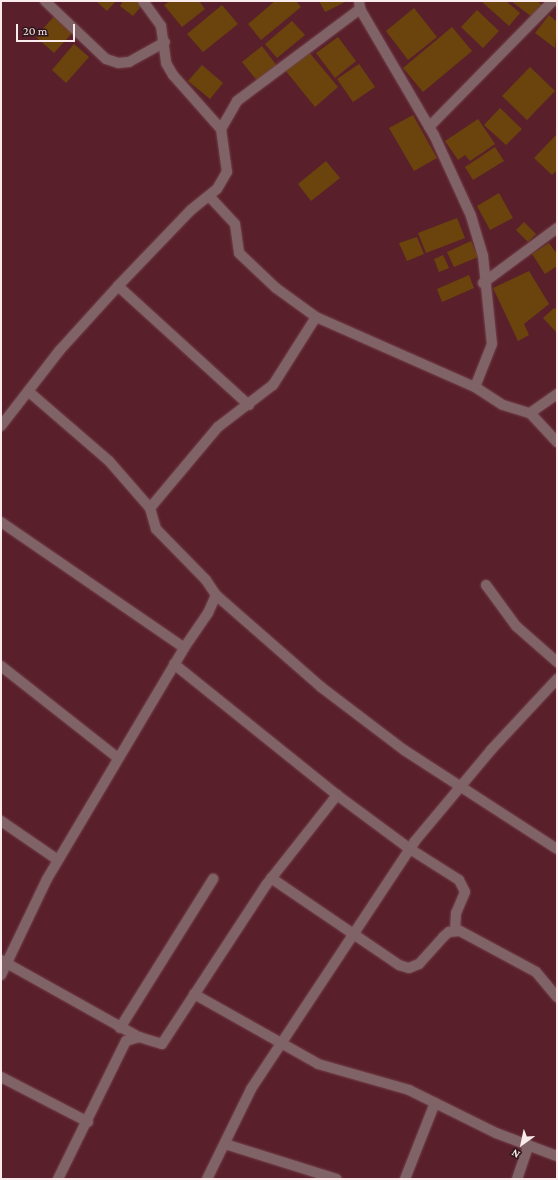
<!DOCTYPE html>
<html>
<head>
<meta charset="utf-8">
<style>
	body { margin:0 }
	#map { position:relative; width:558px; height:1180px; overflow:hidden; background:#59202b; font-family:"Crimson Pro",serif }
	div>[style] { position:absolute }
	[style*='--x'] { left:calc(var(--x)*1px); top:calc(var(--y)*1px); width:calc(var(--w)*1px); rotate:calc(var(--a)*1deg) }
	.building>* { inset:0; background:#6a440c }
	.roads { filter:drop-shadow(0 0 1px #73404a) drop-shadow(0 0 1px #73404a) }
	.minor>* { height:10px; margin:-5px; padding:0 5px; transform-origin:5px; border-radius:5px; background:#806367 }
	span { translate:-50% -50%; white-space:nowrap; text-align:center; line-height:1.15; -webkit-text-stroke:3px #2e1519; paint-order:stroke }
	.frame { position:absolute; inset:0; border:2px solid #fbebed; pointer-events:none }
	.north { position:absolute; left:502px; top:1124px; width:40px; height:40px; -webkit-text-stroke:3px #2e1519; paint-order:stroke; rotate:213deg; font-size:11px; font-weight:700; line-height:16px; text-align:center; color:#fbebed }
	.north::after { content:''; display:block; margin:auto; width:14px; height:18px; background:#fbebed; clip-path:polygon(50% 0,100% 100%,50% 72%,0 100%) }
	.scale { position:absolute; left:16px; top:24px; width:59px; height:18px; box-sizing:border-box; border:2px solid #fbebed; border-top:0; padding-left:5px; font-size:12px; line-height:14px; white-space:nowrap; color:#fbebed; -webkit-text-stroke:3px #2e1519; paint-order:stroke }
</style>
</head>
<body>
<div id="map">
	<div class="building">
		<div style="clip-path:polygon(96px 1px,116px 1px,107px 11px)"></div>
		<div style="clip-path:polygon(123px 1px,139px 1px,143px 4px,133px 16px,120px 6px)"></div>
		<div style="clip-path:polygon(170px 1px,199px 1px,205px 9px,182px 27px,164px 5px)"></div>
		<div style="clip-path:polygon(275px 1px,296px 1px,301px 7px,261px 40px,248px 24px)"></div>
		<div style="clip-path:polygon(319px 1px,347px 1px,325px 12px)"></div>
		<div style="clip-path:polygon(481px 1px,506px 1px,520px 13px,509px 26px)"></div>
		<div style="clip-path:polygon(511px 1px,537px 1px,545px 7px,536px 20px)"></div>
		<div style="clip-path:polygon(222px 5px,238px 24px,203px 52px,187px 34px)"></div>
		<div style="clip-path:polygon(414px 8px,437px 37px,408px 60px,386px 31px)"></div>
		<div style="clip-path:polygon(477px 10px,499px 31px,483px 48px,461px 27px)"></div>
		<div style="clip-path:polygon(55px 15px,74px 31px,54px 53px,36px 37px)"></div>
		<div style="clip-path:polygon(549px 15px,557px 22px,555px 48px,535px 33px)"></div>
		<div style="clip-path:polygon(292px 21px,305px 35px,277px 58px,265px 44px)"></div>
		<div style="clip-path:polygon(452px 27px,472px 51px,423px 92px,403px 68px)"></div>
		<div style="clip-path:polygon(338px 37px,356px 61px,335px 78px,316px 53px)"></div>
		<div style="clip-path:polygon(74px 44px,89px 57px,66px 83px,52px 70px)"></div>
		<div style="clip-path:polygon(262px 46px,277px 66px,258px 82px,242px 62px)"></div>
		<div style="clip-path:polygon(308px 51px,338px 87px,315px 107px,285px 70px)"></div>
		<div style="clip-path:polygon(359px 64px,375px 87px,353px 102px,337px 79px)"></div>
		<div style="clip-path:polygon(202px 65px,223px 83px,210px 99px,188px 81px)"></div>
		<div style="clip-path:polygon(530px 67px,555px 91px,527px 120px,502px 96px)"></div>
		<div style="clip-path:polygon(500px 108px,522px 129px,506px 145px,484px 125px)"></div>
		<div style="clip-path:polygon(413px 115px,437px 158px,414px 171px,389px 128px)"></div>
		<div style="clip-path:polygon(478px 119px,495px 144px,470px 161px,465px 155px,458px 160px,445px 141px)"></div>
		<div style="clip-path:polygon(557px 134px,557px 170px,552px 175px,534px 158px)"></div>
		<div style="clip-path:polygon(495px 147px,504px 161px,473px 180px,465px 167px)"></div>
		<div style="clip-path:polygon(326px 161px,340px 178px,311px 201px,298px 184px)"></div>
		<div style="clip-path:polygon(499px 193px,513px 218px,490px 230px,477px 206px)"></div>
		<div style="clip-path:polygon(457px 218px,465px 238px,426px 253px,418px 233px)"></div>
		<div style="clip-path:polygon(524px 222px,536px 234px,528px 242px,516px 230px)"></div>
		<div style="clip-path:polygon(417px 237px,424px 254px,407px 261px,399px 243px)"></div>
		<div style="clip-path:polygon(471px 241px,478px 257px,454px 267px,447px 252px)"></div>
		<div style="clip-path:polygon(549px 243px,557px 254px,557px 266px,545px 274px,532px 254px)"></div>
		<div style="clip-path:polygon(443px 255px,449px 268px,439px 272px,434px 259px)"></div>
		<div style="clip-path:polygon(529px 271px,549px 304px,524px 324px,529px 335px,518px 341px,493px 288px)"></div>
		<div style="clip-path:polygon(469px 275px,474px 288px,442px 302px,437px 289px)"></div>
		<div style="clip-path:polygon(554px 308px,557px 310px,557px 333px,543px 318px)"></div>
	</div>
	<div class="roads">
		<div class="minor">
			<div style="--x:45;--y:1;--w:84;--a:43.6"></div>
			<div style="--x:106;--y:59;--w:13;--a:18"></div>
			<div style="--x:118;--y:63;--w:11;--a:-5"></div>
			<div style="--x:129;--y:62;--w:41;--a:-29.1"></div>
			<div style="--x:143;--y:1;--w:31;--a:54"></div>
			<div style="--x:161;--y:26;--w:37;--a:82"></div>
			<div style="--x:166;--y:63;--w:14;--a:60"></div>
			<div style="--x:173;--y:75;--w:72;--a:48.4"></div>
			<div style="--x:359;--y:1;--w:8;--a:83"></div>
			<div style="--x:360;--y:9;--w:146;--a:59.6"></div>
			<div style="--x:434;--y:135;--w:89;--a:65.4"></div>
			<div style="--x:471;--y:216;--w:42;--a:73.3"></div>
			<div style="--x:483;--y:256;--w:88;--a:84.2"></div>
			<div style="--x:492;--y:344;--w:46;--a:111.6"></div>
			<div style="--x:475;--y:387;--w:33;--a:33"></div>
			<div style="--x:503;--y:405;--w:28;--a:17"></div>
			<div style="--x:530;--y:413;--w:33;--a:-35"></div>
			<div style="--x:429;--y:127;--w:177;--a:-45.5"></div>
			<div style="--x:209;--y:196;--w:38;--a:47"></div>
			<div style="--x:235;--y:224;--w:29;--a:82"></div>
			<div style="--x:239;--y:253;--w:51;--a:43.4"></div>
			<div style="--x:276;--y:288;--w:49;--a:35.9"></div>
			<div style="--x:316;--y:317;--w:174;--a:23.8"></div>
			<div style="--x:483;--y:283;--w:92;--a:-36.6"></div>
			<div style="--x:118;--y:286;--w:177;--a:42.3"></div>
			<div style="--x:28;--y:391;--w:107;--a:40.8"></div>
			<div style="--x:109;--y:461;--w:62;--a:48.9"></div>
			<div style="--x:530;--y:413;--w:40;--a:47"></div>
			<div style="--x:1;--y:426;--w:96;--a:-52.2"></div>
			<div style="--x:60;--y:350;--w:86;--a:-47.8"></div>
			<div style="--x:118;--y:286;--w:105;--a:-46.2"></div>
			<div style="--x:191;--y:210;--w:33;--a:-39"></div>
			<div style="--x:217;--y:189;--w:20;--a:-60"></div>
			<div style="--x:227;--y:172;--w:43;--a:-97.9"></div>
			<div style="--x:221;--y:129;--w:32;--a:-60"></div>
			<div style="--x:237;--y:101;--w:154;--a:-36.8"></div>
			<div style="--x:1;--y:522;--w:222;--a:34.5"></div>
			<div style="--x:486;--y:585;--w:51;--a:53.8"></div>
			<div style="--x:516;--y:626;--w:55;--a:41.3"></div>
			<div style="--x:216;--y:595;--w:140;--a:41.2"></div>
			<div style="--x:321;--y:687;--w:104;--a:37.2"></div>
			<div style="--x:404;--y:750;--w:182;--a:32.9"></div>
			<div style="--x:174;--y:664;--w:209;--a:38.8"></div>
			<div style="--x:337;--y:795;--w:91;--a:36.5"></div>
			<div style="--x:410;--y:849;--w:58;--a:32.3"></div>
			<div style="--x:459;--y:880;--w:13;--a:63"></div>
			<div style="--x:465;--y:892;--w:23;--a:113"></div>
			<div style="--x:456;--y:913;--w:17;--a:93"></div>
			<div style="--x:1;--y:666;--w:149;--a:38.2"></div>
			<div style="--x:1;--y:821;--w:69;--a:34.4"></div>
			<div style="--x:271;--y:878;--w:155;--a:34.2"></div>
			<div style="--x:399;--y:965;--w:10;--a:17"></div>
			<div style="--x:409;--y:968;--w:11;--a:-22"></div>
			<div style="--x:419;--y:964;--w:36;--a:-48"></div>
			<div style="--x:443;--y:937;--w:8;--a:-40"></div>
			<div style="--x:449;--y:932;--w:11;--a:-5"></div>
			<div style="--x:460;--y:931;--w:86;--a:28.3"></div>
			<div style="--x:536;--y:972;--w:33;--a:50"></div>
			<div style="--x:1;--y:960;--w:158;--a:29.2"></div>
			<div style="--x:1;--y:975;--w:106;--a:-64.4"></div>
			<div style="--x:47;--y:879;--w:269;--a:-59.3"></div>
			<div style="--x:184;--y:648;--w:42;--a:-55.6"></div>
			<div style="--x:208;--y:613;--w:20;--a:-66"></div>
			<div style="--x:216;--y:595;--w:18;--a:-124"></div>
			<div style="--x:206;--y:580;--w:71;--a:-134.4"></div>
			<div style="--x:156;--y:529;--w:22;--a:-106"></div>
			<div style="--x:150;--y:508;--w:106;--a:-50"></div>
			<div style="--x:218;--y:427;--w:69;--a:-37.4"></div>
			<div style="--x:273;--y:385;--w:80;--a:-57.7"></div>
			<div style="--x:194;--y:994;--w:142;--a:29.4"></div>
			<div style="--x:318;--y:1064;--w:95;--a:15.9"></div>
			<div style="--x:409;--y:1090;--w:97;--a:26.3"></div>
			<div style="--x:496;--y:1133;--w:65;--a:20.7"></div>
			<div style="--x:120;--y:1028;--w:176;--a:-58"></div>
			<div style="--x:1;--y:1077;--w:98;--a:27.3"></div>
			<div style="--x:225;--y:1144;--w:117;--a:17.4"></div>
			<div style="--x:58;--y:1179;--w:154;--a:-63.8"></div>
			<div style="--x:126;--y:1041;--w:14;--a:-17"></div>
			<div style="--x:139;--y:1037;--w:24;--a:17"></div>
			<div style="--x:162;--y:1044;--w:190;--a:-56.8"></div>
			<div style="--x:266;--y:885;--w:115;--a:-51.7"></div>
			<div style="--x:207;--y:1179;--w:100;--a:-63.9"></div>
			<div style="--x:251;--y:1089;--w:297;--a:-56.5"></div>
			<div style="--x:415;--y:841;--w:119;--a:-50.1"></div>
			<div style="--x:491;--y:750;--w:97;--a:-47.1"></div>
			<div style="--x:405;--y:1179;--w:82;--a:-68.5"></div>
			<div style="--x:517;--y:1179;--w:36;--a:-71"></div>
		</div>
	</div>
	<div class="frame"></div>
	<div class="north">N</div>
	<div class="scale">20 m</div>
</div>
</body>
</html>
